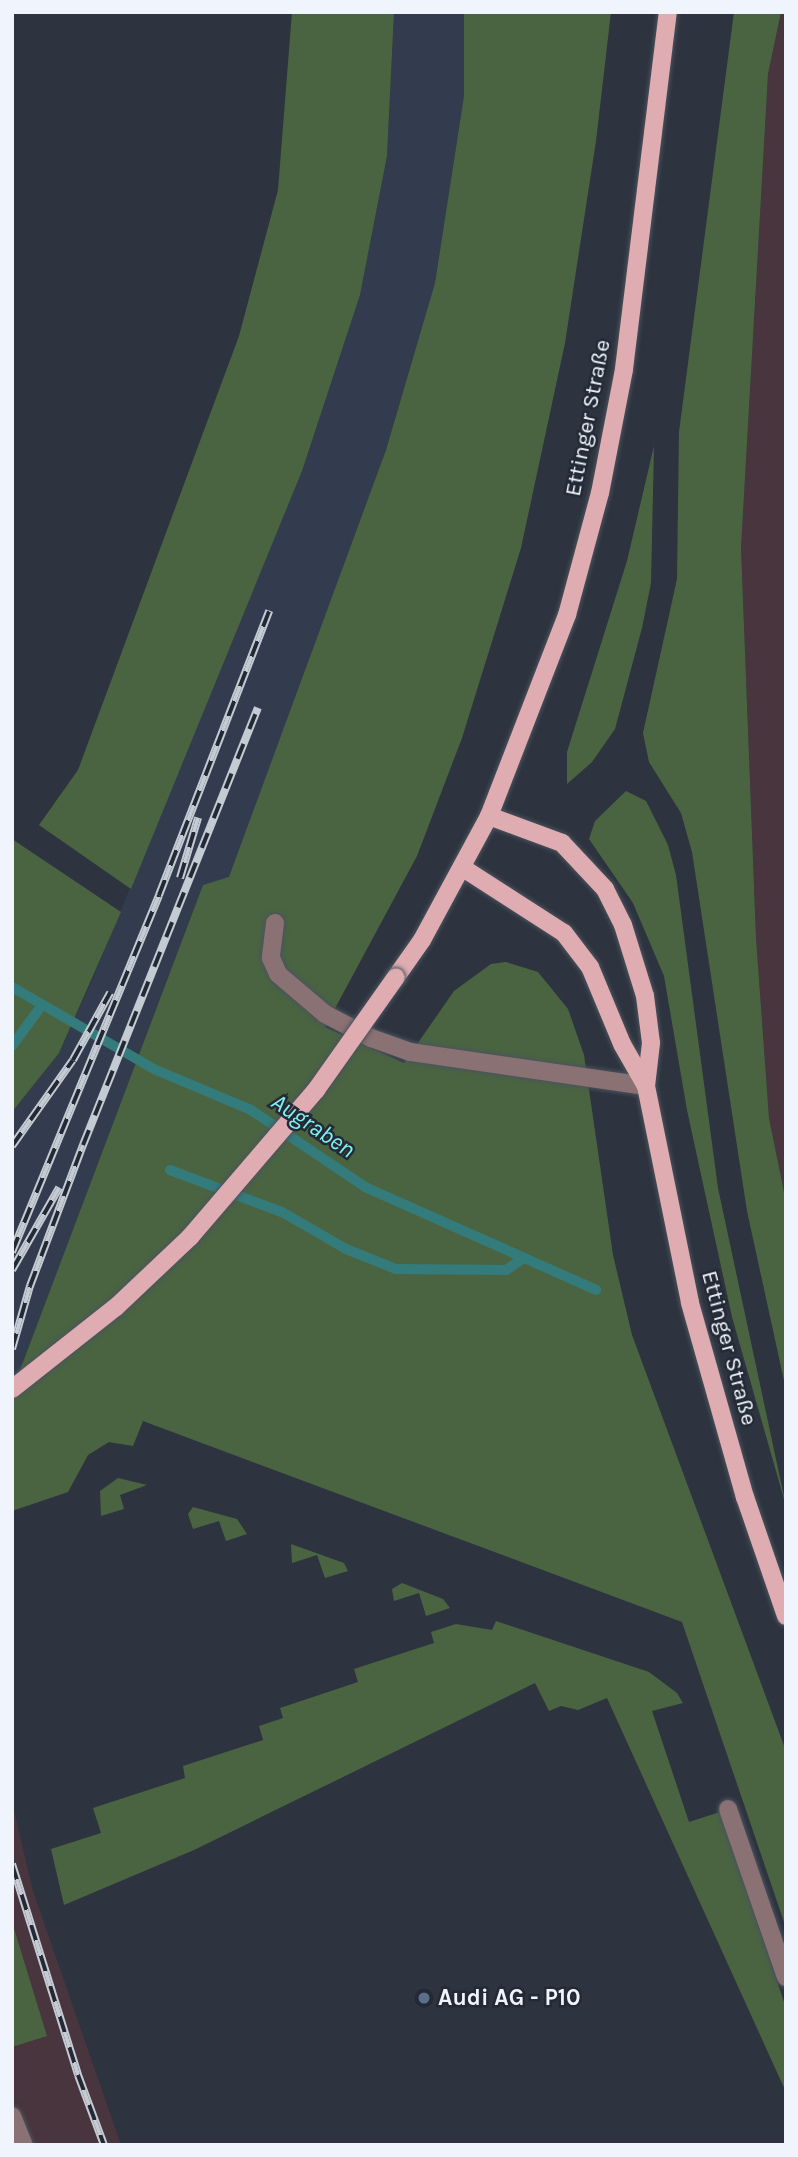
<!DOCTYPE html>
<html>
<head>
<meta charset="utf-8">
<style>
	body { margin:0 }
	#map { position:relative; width:798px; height:2157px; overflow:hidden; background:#2d343f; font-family:Karla,sans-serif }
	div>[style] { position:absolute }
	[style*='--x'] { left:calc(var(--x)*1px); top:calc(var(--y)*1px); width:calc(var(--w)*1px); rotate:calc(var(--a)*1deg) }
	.built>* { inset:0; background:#323c4e }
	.industrial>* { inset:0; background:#48353d }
	.green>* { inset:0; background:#4a6442 }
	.stream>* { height:10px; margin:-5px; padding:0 5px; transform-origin:5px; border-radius:5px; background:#347c7c }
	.roads { filter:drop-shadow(0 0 2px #4c535d) drop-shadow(0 0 2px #4c535d) }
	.minor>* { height:18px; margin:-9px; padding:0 9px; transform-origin:9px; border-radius:9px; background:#8a7173 }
	.major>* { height:18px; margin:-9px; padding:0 9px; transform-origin:9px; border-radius:9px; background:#dfacb2 }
	.rail>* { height:8px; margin-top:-4px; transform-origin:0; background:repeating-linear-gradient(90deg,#232a35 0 16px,#c5cbd3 0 32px); box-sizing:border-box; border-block:2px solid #c5cbd3 }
	.bridges { filter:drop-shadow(0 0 2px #4c535d) drop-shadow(0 0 2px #4c535d) }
	.major-bridge>* { height:18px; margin:-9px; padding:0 9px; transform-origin:9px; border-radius:9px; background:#dfacb2 }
	.dots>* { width:19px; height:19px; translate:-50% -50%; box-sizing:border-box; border:4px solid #232a35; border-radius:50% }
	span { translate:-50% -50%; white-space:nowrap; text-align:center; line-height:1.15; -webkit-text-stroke:5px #232a35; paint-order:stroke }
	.street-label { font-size:23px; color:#f0f5fd }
	.poi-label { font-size:23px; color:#f0f5fd; font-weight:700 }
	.left { translate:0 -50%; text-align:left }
	.water-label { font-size:24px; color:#82f0f0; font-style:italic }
	.frame { position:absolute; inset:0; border:14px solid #f0f5fd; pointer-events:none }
</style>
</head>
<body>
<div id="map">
	<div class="built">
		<div style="clip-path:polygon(394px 12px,464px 12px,464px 96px,435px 283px,386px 450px,229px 878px,203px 885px,17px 1378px,12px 1409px,12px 1112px,59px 1053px,93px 978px,302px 471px,360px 295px,387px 156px)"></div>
	</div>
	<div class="industrial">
		<div style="clip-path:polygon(781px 12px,786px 12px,786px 1202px,769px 1118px,756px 938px,741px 548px,768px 74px)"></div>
		<div style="clip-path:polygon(12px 1802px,33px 1891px,121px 2145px,12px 2145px)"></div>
	</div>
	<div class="green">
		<div style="clip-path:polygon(292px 12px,394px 12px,387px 156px,360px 295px,302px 471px,131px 889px,39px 825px,78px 770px,239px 336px,278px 190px)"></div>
		<div style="clip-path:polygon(464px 12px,611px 12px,596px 141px,565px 343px,521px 548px,462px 738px,417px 856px,325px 1027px,404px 1063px,454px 991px,491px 964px,506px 962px,538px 972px,568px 1009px,584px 1055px,613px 1255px,632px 1335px,786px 1751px,786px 1928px,682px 1622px,143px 1421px,133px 1446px,109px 1442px,88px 1455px,68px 1492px,12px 1511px,12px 1409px,17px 1378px,203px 885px,229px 877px,386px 450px,435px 283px,464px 96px)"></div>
		<div style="clip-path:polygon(734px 12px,781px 12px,768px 74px,741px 548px,756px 938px,769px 1118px,786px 1202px,786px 1390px,747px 1211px,692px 852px,681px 813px,649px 762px,643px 733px,677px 579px,679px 432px)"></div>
		<div style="clip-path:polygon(654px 446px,651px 583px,642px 628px,615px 729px,592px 762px,567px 784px,567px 752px,627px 561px)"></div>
		<div style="clip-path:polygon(626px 791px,646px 801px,668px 845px,676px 875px,718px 1188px,786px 1506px,732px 1317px,687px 1110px,664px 976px,633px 903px,589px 839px,595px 821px)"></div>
		<div style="clip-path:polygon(12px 839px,121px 912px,59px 1053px,12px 1112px)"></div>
		<div style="clip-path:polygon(118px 1478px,147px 1485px,120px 1495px,124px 1509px,101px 1516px,100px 1491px)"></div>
		<div style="clip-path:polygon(193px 1507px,237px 1519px,247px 1534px,226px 1541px,219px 1521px,193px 1529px,188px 1514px)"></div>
		<div style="clip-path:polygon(291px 1544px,344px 1563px,348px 1571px,325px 1578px,317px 1555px,292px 1563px)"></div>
		<div style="clip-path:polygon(402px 1583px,443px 1599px,450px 1608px,426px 1616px,419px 1593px,394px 1601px,392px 1589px)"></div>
		<div style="clip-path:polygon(496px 1621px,649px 1672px,677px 1693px,683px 1703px,652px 1711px,689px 1822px,720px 1812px,786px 2008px,786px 2092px,607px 1698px,578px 1710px,561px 1706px,549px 1711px,535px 1683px,194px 1850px,64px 1905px,51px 1849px,101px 1833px,93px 1808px,185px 1778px,183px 1766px,263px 1740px,259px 1726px,283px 1718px,280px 1708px,358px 1682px,354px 1669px,434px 1643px,431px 1632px,456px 1624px,492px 1630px)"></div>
		<div style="clip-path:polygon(12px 1922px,47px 2036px,12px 2047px)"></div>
	</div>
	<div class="stream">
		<div style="--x:12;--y:987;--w:166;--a:30"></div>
		<div style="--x:156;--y:1070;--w:103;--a:22.8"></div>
		<div style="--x:251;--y:1110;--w:138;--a:34"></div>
		<div style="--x:365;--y:1187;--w:253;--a:24"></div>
		<div style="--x:12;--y:1046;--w:51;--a:-53.8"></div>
		<div style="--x:170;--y:1170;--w:120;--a:20.6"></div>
		<div style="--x:282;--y:1212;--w:74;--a:30"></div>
		<div style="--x:346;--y:1249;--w:54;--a:21.8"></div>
		<div style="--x:396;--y:1269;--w:110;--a:0.5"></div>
		<div style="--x:506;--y:1270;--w:22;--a:-34"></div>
	</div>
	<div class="roads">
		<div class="minor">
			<div style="--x:275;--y:923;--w:35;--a:97"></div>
			<div style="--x:271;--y:958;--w:17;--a:66"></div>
			<div style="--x:278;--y:974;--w:62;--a:40.4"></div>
			<div style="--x:325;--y:1014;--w:52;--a:27.6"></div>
			<div style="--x:371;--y:1038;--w:41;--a:19.7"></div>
			<div style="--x:410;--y:1052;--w:238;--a:8.2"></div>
			<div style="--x:728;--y:1809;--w:178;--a:71"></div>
			<div style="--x:12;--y:2116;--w:31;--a:68"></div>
		</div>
		<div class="major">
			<div style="--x:489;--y:816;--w:78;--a:20.3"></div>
			<div style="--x:562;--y:843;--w:63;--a:46.9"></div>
			<div style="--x:605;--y:889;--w:40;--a:63.4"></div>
			<div style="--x:623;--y:925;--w:74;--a:72.8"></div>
			<div style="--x:645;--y:996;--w:47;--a:82.7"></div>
			<div style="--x:651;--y:1043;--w:43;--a:96.6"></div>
			<div style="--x:646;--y:1086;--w:221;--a:78.5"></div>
			<div style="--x:690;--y:1303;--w:202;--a:74.2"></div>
			<div style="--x:745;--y:1497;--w:126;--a:71"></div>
			<div style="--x:463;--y:868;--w:120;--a:32.8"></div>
			<div style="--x:564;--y:933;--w:43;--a:52.6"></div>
			<div style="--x:590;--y:967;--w:83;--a:67.4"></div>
			<div style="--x:622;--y:1044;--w:48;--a:60.3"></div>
			<div style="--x:396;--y:977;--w:45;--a:-54.9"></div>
			<div style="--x:422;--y:940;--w:141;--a:-61.6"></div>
			<div style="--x:489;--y:816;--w:216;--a:-68.8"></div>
			<div style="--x:567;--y:615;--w:126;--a:-74.9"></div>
			<div style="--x:600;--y:493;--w:126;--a:-79"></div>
			<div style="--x:624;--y:369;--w:360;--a:-83"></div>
		</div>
	</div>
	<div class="rail">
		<div style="--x:180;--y:878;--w:63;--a:-73.3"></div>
		<div style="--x:12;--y:1146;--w:105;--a:-54.7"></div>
		<div style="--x:73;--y:1060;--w:77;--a:-61.1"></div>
		<div style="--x:12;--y:1252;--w:386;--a:-67.6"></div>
		<div style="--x:159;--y:895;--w:305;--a:-68.8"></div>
		<div style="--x:12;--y:1270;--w:95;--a:-60.2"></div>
		<div style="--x:12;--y:1349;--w:66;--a:-74.1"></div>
		<div style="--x:30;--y:1286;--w:151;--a:-69.4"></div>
		<div style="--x:83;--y:1145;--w:471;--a:-68.2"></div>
		<div style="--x:12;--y:1864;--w:221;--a:72.6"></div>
		<div style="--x:78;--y:2075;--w:75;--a:69.6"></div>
	</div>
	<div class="bridges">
		<div class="major-bridge">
			<div style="--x:12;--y:1389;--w:132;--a:-38.3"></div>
			<div style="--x:116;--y:1307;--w:102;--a:-43.4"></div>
			<div style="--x:190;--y:1237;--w:194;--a:-49.4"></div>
			<div style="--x:316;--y:1090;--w:138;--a:-54.7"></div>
		</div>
	</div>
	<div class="dots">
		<div style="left:424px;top:1998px;background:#5c6f8a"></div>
	</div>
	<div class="street-label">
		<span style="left:588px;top:418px;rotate:-79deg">Ettinger Straße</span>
		<span style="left:729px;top:1348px;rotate:75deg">Ettinger Straße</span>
	</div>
	<div class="poi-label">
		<span class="left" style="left:438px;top:1998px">Audi AG - P10</span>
	</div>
	<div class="water-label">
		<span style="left:313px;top:1126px;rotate:34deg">Augraben</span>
	</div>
	<div class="frame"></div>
</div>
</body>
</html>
